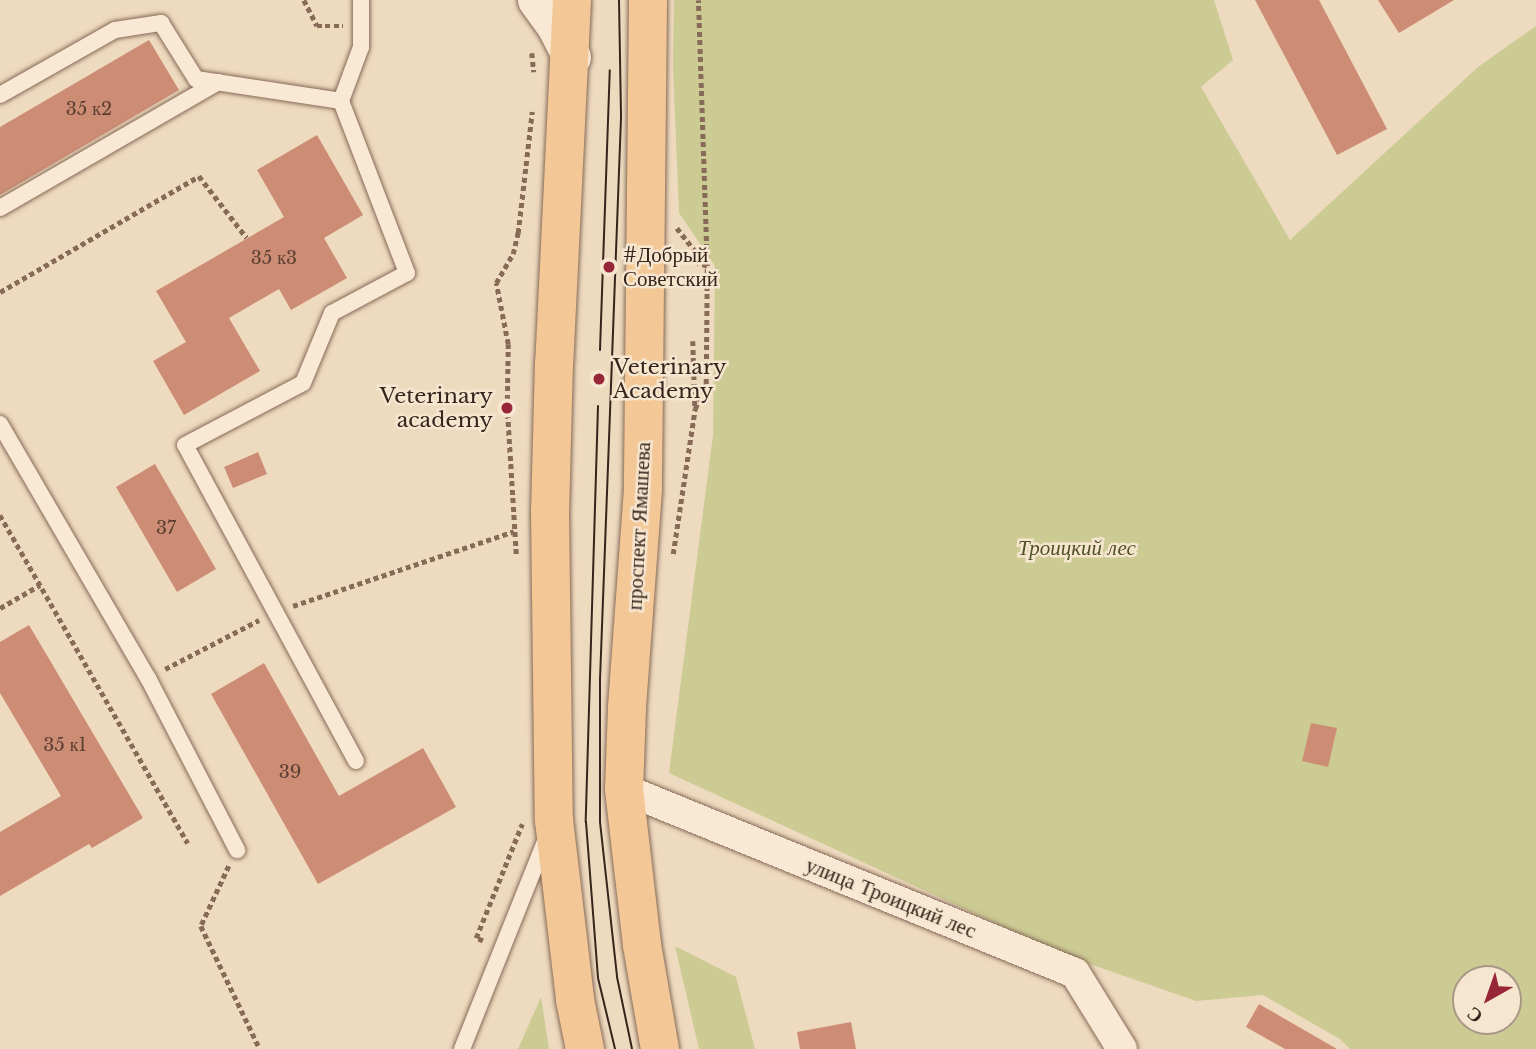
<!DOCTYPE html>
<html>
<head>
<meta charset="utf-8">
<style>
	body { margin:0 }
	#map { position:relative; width:1536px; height:1049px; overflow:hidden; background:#eedabf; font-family:"Libre Baskerville",serif }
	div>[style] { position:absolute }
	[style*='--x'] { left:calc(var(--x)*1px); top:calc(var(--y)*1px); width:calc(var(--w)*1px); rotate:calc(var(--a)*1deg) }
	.green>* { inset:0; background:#cccb94 }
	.building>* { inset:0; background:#cd8d75 }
	.path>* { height:4.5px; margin-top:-2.25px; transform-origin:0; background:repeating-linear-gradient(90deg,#876a58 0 5px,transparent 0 8.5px) }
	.roads { filter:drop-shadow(0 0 2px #876a58) drop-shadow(0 0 2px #876a58) }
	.lane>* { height:16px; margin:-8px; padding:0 8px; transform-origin:8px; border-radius:8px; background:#f9e8d3 }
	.street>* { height:30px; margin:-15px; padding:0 15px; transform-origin:15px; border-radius:15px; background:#f9e8d3 }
	.secondary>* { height:38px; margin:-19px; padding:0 19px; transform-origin:19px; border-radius:19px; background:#f9e8d3 }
	.primary>* { height:38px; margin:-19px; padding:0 19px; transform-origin:19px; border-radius:19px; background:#f3c896 }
	.tram>* { height:2px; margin:-1px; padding:0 1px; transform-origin:1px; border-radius:1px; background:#36251c }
	.dots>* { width:19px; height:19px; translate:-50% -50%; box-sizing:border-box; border:4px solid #f6e5cf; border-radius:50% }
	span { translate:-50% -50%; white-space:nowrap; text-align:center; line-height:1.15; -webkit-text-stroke:5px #f6e5cf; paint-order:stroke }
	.number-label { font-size:18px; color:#5c3f32 }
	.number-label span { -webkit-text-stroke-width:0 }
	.poi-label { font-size:21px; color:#36251c }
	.left { translate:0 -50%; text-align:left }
	.right { translate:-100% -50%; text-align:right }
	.street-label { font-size:21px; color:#36251c }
	.park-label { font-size:21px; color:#4e5323; font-style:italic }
	.north { position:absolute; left:1452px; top:965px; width:70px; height:70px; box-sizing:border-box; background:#f6e5cf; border:2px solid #a99887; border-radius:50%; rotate:220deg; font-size:19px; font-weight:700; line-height:28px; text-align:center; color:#36251c }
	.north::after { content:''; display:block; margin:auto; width:24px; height:32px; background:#972738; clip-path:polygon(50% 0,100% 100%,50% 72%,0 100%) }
</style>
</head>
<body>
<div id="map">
	<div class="green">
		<div style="clip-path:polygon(evenodd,674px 0,1214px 0,1233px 60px,1201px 87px,1290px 240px,1478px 67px,1536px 26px,1536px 1049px,1350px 1049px,1340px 1039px,1263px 995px,1196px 1001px,1067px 956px,669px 773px,713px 435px,715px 266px,679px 213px,673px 67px,674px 0,1466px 979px,1508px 979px,1508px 1021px,1466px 1021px,1466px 979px)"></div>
		<div style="clip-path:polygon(675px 946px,736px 977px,755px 1049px,699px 1049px)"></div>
		<div style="clip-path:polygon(541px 997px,549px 1049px,518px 1049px)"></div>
	</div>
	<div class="building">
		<div style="clip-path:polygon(1255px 0,1319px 0,1387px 129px,1337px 155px)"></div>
		<div style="clip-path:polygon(1378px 0,1454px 0,1399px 33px)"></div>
		<div style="clip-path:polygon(149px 40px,179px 90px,0 195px,0 127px)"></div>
		<div style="clip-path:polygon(317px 135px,363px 215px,324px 238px,347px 278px,291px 310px,279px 289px,229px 318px,260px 371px,184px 415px,153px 361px,186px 342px,156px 291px,284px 217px,257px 170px)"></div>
		<div style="clip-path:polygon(258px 452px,267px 474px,233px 488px,224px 467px)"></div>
		<div style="clip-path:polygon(155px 464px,216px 569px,177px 592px,116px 487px)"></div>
		<div style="clip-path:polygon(29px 625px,143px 818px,92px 848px,89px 844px,0 896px,0 832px,61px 796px,0 693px,0 642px)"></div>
		<div style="clip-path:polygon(264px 663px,339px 796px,423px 748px,456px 807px,318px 884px,211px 694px)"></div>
		<div style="clip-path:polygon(1311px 723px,1337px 728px,1328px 767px,1302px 761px)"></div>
		<div style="clip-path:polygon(1259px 1004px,1337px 1049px,1285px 1049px,1246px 1027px)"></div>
		<div style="clip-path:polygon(851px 1022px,856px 1049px,800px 1049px,797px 1032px)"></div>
	</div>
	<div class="path">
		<div style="--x:304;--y:0;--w:29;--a:63"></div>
		<div style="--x:317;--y:26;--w:26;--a:0"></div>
		<div style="--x:532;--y:53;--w:19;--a:84"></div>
		<div style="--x:677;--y:228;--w:48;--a:51.7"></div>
		<div style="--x:707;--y:266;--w:10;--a:-163"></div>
		<div style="--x:0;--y:292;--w:230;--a:-30.2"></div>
		<div style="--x:199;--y:176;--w:78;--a:52.3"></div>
		<div style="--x:693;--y:341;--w:65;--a:88.2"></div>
		<div style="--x:0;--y:515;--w:378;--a:60.2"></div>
		<div style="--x:516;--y:554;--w:146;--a:-93.5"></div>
		<div style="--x:507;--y:408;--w:64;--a:-89.1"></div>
		<div style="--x:508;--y:344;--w:62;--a:-101.1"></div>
		<div style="--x:496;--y:283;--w:34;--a:-60"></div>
		<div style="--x:513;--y:254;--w:22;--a:-77"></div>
		<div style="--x:518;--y:233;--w:122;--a:-83.4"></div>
		<div style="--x:673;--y:554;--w:147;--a:-81.4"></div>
		<div style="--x:695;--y:409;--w:27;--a:-66"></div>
		<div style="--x:706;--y:384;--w:118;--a:-89.5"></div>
		<div style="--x:707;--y:266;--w:266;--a:-91.9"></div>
		<div style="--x:293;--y:606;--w:233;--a:-18.7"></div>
		<div style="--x:0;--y:608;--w:46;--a:-29.9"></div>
		<div style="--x:165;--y:669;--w:106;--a:-27.5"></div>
		<div style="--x:229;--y:866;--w:66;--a:115"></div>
		<div style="--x:201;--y:926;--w:136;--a:64.4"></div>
		<div style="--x:483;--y:941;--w:8;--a:-157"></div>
		<div style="--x:476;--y:938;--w:123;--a:-68"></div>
	</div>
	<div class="roads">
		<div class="lane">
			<div style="--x:0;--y:95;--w:132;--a:-29.5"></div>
			<div style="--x:115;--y:30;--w:47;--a:-8.7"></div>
			<div style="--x:161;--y:23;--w:66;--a:58"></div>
			<div style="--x:196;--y:79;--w:147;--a:8.6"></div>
			<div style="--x:0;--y:208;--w:252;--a:-30"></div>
			<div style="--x:0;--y:424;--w:294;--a:59.8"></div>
			<div style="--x:148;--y:678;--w:194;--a:62.6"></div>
			<div style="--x:356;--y:761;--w:359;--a:-118.4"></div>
			<div style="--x:185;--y:445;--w:133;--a:-27.7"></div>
			<div style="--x:303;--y:383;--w:76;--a:-67.5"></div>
			<div style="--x:332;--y:313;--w:85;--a:-28.1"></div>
			<div style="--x:407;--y:273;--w:184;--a:-111"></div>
			<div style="--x:341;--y:101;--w:58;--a:-69.7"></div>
			<div style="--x:361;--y:47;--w:47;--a:-90"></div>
			<div style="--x:462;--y:1049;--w:228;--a:-68.2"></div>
		</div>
		<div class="street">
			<div style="--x:624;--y:789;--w:487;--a:22.2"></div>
			<div style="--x:1075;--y:973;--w:89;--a:58.3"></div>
		</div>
		<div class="secondary">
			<div style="--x:537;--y:0;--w:34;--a:54"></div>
			<div style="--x:557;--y:28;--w:33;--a:63"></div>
		</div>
		<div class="primary">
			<div style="--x:572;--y:0;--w:362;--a:92.8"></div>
			<div style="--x:554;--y:362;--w:148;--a:91.5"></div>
			<div style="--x:550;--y:510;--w:310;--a:89.3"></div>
			<div style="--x:554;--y:820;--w:181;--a:83.3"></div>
			<div style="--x:575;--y:1000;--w:50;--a:78.5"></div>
			<div style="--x:648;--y:0;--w:489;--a:90.6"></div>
			<div style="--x:643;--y:489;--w:220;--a:94.2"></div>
			<div style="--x:627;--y:708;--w:81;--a:92.1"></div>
			<div style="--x:624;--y:789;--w:157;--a:83.4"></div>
			<div style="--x:642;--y:945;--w:106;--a:80.2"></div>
		</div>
	</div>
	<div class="tram">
		<div style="--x:619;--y:0;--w:118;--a:89"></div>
		<div style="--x:621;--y:118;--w:561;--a:92.14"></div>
		<div style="--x:600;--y:679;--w:143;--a:90"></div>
		<div style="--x:600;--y:822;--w:156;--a:83.7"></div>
		<div style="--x:617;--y:977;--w:74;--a:78.2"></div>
		<div style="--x:600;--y:350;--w:280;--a:-88"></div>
		<div style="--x:598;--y:406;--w:416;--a:91.7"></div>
		<div style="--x:586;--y:822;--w:156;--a:85.6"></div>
		<div style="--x:598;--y:978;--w:73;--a:76.5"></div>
	</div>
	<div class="dots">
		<div style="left:609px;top:267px;background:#972738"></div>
		<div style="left:599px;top:379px;background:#972738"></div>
		<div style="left:507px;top:408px;background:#972738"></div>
	</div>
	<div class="number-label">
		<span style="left:89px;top:109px">35 к2</span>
		<span style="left:274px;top:258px">35 к3</span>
		<span style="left:166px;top:528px">37</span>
		<span style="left:65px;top:745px">35 к1</span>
		<span style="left:290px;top:772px">39</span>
	</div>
	<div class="poi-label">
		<span class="left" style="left:623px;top:267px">#Добрый<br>Советский</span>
		<span class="left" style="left:613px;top:379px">Veterinary<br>Academy</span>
		<span class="right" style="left:493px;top:408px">Veterinary<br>academy</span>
	</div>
	<div class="street-label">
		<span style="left:639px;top:526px;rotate:-87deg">проспект Ямашева</span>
		<span style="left:891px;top:898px;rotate:22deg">улица Троицкий лес</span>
	</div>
	<div class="park-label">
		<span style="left:1077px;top:548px">Троицкий лес</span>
	</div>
	<div class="north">С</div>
</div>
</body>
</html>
